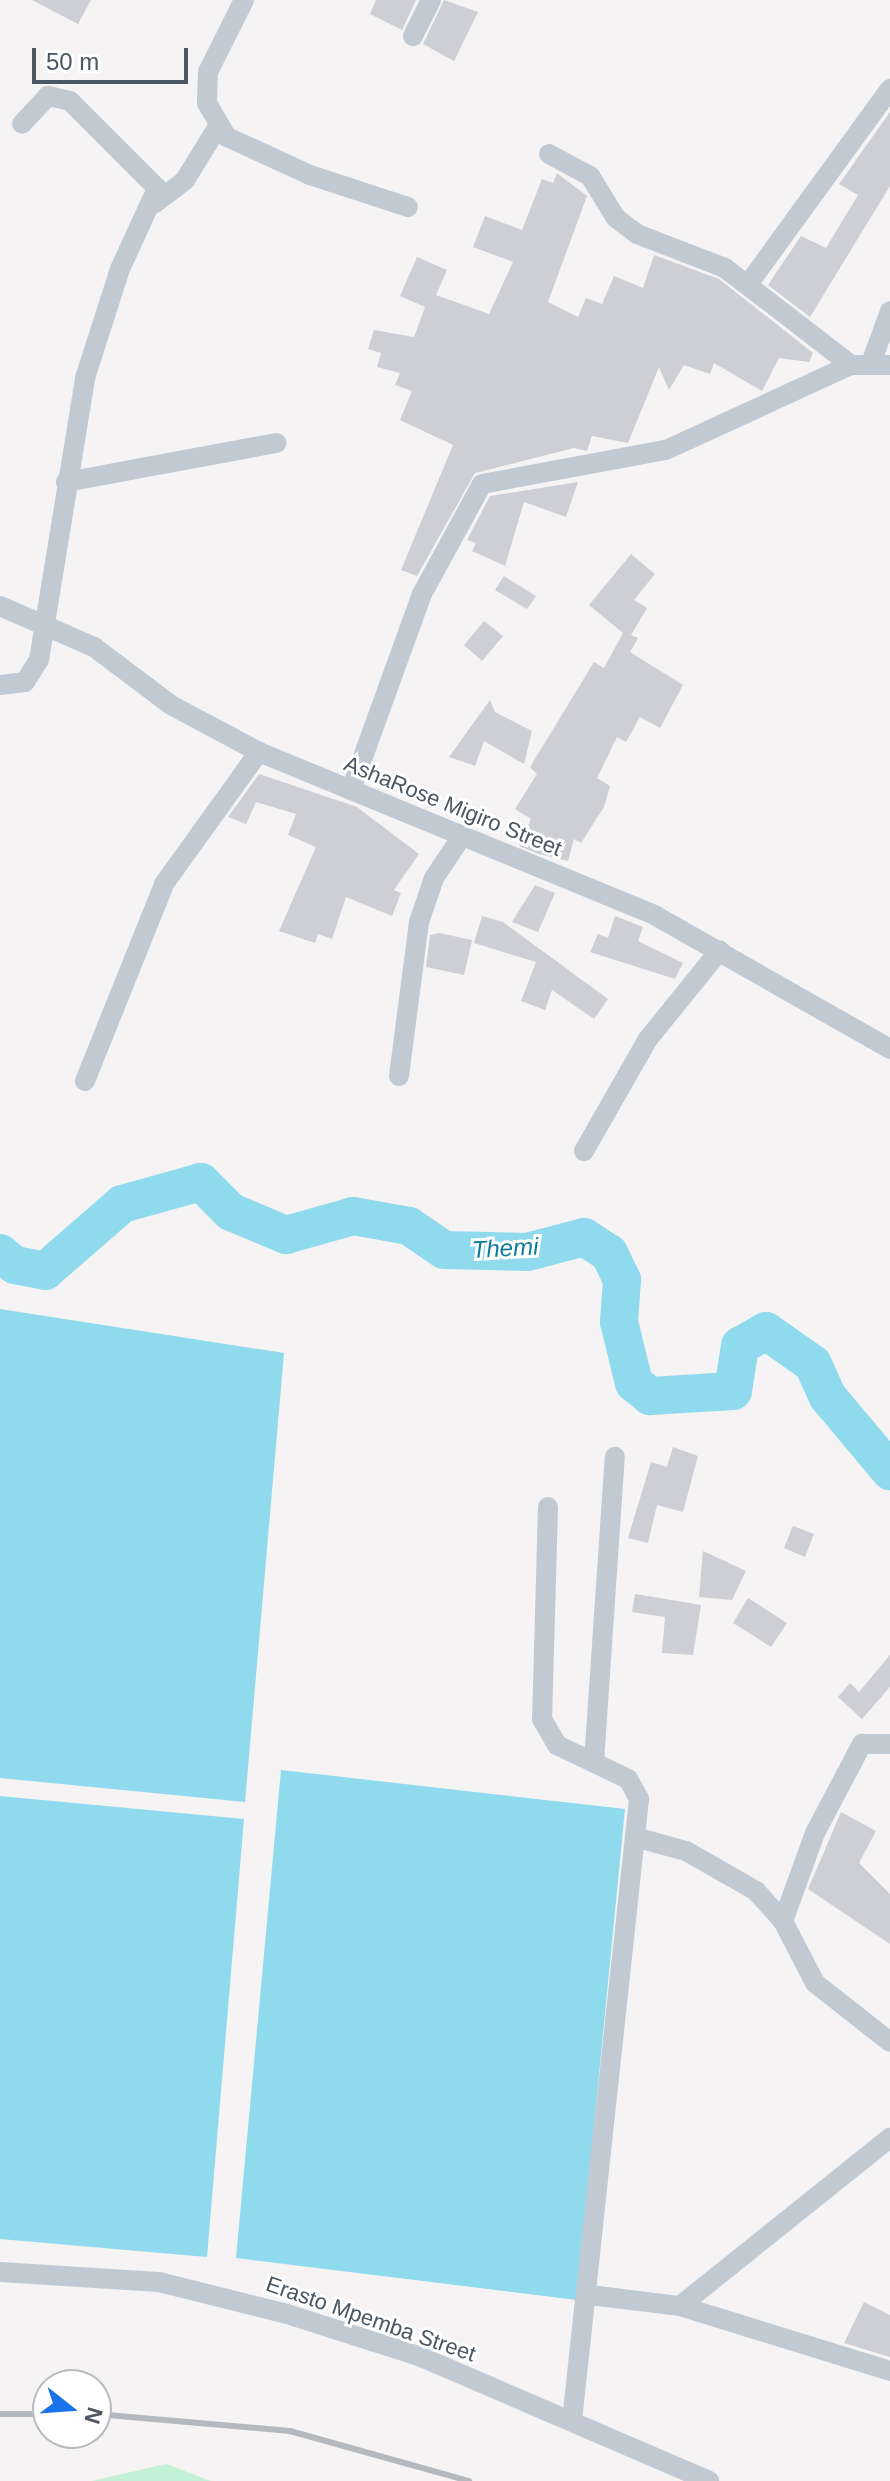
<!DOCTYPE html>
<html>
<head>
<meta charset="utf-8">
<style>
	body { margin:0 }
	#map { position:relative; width:890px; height:2481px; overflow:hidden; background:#f5f3f3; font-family:Arial,sans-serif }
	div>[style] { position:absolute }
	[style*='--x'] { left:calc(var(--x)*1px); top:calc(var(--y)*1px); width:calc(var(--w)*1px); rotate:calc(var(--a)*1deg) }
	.green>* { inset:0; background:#c3f1d5 }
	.water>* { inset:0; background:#90daee }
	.river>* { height:38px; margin:-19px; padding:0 19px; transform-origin:19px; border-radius:19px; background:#90daee }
	.building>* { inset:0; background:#cdcfd5 }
	.minor>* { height:20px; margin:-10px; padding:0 10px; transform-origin:10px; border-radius:10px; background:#c1cad2 }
	.rail>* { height:6px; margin:-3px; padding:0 3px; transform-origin:3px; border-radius:3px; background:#b5b8bd }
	span { translate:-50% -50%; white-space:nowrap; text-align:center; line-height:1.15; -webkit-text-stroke:6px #fff; paint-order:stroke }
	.street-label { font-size:22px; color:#4a5661 }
	.water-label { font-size:24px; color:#0c7c9b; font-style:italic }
	.north { position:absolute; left:32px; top:2369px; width:80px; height:80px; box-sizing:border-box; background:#fff; border:2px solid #b7bbc0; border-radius:50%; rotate:107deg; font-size:22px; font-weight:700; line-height:32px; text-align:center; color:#4a5661 }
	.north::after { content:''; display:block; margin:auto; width:28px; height:36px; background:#1a73e8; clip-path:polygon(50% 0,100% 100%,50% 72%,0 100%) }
	.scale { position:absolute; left:32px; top:48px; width:156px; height:36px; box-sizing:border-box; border:4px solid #4a5661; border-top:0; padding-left:10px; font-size:24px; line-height:28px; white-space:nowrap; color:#4a5661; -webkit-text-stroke:6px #fff; paint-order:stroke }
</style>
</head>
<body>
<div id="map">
	<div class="green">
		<div style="clip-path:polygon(166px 2464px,211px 2481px,92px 2481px)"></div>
	</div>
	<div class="water">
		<div style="clip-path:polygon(0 1309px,284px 1353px,245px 1802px,0 1778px)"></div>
		<div style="clip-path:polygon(281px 1770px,625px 1809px,577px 2300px,236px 2258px)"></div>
		<div style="clip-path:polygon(0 1796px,244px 1819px,207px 2257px,0 2239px)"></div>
	</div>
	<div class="river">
		<div style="--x:0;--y:1253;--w:19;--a:39"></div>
		<div style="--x:15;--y:1265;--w:31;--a:11"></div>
		<div style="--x:45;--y:1271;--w:102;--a:-41"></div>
		<div style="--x:122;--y:1204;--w:82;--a:-15.6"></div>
		<div style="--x:201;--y:1182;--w:42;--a:45"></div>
		<div style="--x:231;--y:1212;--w:60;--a:22.7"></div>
		<div style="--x:286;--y:1235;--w:70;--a:-15.8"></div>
		<div style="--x:353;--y:1216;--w:57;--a:10.1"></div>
		<div style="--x:409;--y:1226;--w:42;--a:34.4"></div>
		<div style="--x:444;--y:1250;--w:83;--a:1.4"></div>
		<div style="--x:527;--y:1252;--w:59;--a:-14.7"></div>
		<div style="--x:584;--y:1237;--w:30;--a:33"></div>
		<div style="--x:609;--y:1253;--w:30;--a:64"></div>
		<div style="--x:622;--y:1280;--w:42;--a:94.1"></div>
		<div style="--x:619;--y:1322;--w:63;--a:76.2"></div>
		<div style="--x:634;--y:1383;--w:21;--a:39"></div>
		<div style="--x:650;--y:1396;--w:83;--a:-3.4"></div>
		<div style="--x:733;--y:1391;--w:46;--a:-81.2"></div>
		<div style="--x:740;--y:1346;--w:30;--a:-30"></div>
		<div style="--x:766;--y:1331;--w:57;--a:35.1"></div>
		<div style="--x:813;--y:1364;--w:36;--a:66"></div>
		<div style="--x:828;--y:1397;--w:97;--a:50"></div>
	</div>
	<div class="building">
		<div style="clip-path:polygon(32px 0,91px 0,78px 24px)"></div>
		<div style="clip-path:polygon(376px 0,416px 0,402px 30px,370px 14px)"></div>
		<div style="clip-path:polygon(444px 0,478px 12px,454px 61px,423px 44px)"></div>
		<div style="clip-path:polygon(890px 112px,890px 186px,810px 317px,768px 285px,801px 236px,826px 248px,858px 195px,839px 184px)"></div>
		<div style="clip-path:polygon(557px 173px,587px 196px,548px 302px,578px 317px,586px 298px,602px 304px,614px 276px,643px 288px,654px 255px,719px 279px,813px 353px,809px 362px,779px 358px,762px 391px,714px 363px,710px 374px,684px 365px,669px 390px,659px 367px,628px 443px,592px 436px,587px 451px,574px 448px,475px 473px,417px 576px,401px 570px,453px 445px,400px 420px,412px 391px,395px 385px,400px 373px,377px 367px,381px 353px,368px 349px,374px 330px,414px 337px,425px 307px,400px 296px,417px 257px,447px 270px,436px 295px,489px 314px,513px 262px,473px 247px,485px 216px,522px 230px,542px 179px,553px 183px)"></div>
		<div style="clip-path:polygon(578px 482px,566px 517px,524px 502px,505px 566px,472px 551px,476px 543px,467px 540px,490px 496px)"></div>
		<div style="clip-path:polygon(631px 554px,655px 574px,634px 600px,647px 608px,631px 635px,638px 638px,630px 652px,683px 685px,660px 728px,640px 717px,626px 742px,617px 737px,597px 778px,610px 786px,604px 807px,581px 843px,574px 839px,568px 861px,539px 854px,519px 846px,531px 819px,515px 809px,537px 774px,530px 767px,594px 662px,604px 668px,623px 633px,589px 605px)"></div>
		<div style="clip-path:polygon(504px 576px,536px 596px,527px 609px,495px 590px)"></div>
		<div style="clip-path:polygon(484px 621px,503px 636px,482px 661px,464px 645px)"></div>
		<div style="clip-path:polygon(490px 700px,495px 712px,532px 731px,524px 764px,484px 741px,475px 766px,449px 757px)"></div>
		<div style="clip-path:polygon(259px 774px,357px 807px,419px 854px,394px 890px,401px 893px,392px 916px,346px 897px,332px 939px,318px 934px,315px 943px,279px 931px,316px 847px,288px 835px,296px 814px,256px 802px,246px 824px,228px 817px)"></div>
		<div style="clip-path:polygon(535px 885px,555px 893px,538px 932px,512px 922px)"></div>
		<div style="clip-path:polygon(482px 916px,503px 922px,608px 999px,594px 1019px,552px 990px,545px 1010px,521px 1001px,536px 962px,474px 943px)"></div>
		<div style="clip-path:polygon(615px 916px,643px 927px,638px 941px,683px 963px,675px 979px,590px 952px,598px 934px,608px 938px)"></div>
		<div style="clip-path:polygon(439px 933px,472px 940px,464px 975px,426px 967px,430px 935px)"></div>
		<div style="clip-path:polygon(673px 1447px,698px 1456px,683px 1512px,657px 1505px,648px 1543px,628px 1538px,651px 1462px,667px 1467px)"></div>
		<div style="clip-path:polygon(793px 1526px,814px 1534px,805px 1557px,784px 1548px)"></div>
		<div style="clip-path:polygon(703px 1551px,746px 1571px,732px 1600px,699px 1597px)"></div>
		<div style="clip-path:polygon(635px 1594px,701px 1605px,693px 1655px,662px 1653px,665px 1617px,632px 1612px)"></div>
		<div style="clip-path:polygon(748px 1598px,787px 1623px,771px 1647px,733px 1623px)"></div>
		<div style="clip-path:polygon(890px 1655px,890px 1687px,862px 1719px,838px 1697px,850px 1683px,859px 1692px)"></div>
		<div style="clip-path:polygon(841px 1812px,876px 1831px,859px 1863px,890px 1894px,890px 1944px,808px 1889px)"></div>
		<div style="clip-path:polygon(864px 2302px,890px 2315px,890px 2357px,844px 2343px)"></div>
	</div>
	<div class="minor">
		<div style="--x:244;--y:0;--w:80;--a:116.6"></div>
		<div style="--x:208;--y:72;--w:31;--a:92"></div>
		<div style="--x:207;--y:103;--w:39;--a:60"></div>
		<div style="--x:227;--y:137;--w:91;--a:24.6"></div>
		<div style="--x:310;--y:175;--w:103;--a:18.1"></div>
		<div style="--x:413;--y:36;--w:40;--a:-63.4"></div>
		<div style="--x:549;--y:154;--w:47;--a:28.2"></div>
		<div style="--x:590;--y:176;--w:49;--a:58.2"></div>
		<div style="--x:616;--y:218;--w:26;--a:37"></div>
		<div style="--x:637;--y:234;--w:94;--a:21.1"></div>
		<div style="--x:725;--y:268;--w:159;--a:37.6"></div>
		<div style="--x:155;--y:203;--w:38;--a:-37"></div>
		<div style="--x:185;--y:180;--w:65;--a:-58.3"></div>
		<div style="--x:749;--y:283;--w:240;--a:-54"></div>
		<div style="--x:871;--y:363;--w:55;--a:-69.9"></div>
		<div style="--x:66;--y:482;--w:214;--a:-10.5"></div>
		<div style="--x:0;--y:606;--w:103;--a:23.6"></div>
		<div style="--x:94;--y:647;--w:96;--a:37"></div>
		<div style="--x:171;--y:705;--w:100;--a:28.1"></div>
		<div style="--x:259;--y:752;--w:430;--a:22.4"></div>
		<div style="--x:656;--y:916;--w:269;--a:29.6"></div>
		<div style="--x:0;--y:685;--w:25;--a:-7"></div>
		<div style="--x:25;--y:682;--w:26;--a:-58"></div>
		<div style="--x:39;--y:660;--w:286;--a:-80.7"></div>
		<div style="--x:85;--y:378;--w:114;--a:-72.2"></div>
		<div style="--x:120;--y:269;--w:89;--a:-65.4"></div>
		<div style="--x:157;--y:188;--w:123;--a:-135"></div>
		<div style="--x:70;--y:101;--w:23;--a:-167"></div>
		<div style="--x:48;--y:96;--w:38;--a:133"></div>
		<div style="--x:351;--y:790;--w:208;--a:-70.1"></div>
		<div style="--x:422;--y:594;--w:125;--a:-61.4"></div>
		<div style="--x:482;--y:484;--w:187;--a:-10.5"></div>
		<div style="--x:666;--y:450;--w:204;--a:-24.7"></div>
		<div style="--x:851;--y:365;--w:39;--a:0"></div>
		<div style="--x:399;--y:1076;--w:155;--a:-82.6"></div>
		<div style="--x:419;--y:922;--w:46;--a:-71.2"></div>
		<div style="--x:434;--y:878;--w:47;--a:-56.3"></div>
		<div style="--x:85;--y:1081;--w:212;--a:-68.1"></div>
		<div style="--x:164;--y:884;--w:163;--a:-54.3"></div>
		<div style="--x:584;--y:1151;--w:129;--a:-60.3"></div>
		<div style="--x:648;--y:1039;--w:114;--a:-51"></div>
		<div style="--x:548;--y:1507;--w:212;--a:91.6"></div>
		<div style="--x:542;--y:1719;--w:30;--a:60"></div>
		<div style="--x:557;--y:1745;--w:79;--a:25.6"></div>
		<div style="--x:628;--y:1779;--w:23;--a:61"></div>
		<div style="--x:639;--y:1799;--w:626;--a:96.15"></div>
		<div style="--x:594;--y:1762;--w:306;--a:-86.1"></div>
		<div style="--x:635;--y:1837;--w:53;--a:15.4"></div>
		<div style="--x:686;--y:1851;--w:81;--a:29.7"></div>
		<div style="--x:756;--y:1891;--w:40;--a:48"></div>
		<div style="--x:783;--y:1921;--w:70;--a:62.7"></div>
		<div style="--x:815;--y:1983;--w:95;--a:38.2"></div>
		<div style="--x:783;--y:1921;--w:94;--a:-70"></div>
		<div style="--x:815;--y:1833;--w:101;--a:-62.2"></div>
		<div style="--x:862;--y:1744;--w:28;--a:0"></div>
		<div style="--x:0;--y:2272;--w:159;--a:3.6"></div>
		<div style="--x:159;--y:2282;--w:132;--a:14"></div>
		<div style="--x:287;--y:2314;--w:139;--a:17.7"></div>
		<div style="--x:419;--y:2356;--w:316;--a:23.3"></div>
		<div style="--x:590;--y:2295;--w:91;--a:7"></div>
		<div style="--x:680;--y:2306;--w:220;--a:17.2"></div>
		<div style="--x:680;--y:2306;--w:269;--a:-38.7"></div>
	</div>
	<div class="rail">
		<div style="--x:0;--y:2414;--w:48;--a:0"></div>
		<div style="--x:96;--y:2414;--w:195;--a:5"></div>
		<div style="--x:290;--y:2431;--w:186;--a:15.6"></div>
	</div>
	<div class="street-label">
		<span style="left:453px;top:806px;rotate:22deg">AshaRose Migiro Street</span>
		<span style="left:371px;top:2319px;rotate:19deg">Erasto Mpemba Street</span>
	</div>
	<div class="water-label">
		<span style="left:505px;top:1248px;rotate:-3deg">Themi</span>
	</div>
	<div class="north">N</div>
	<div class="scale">50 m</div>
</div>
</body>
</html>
